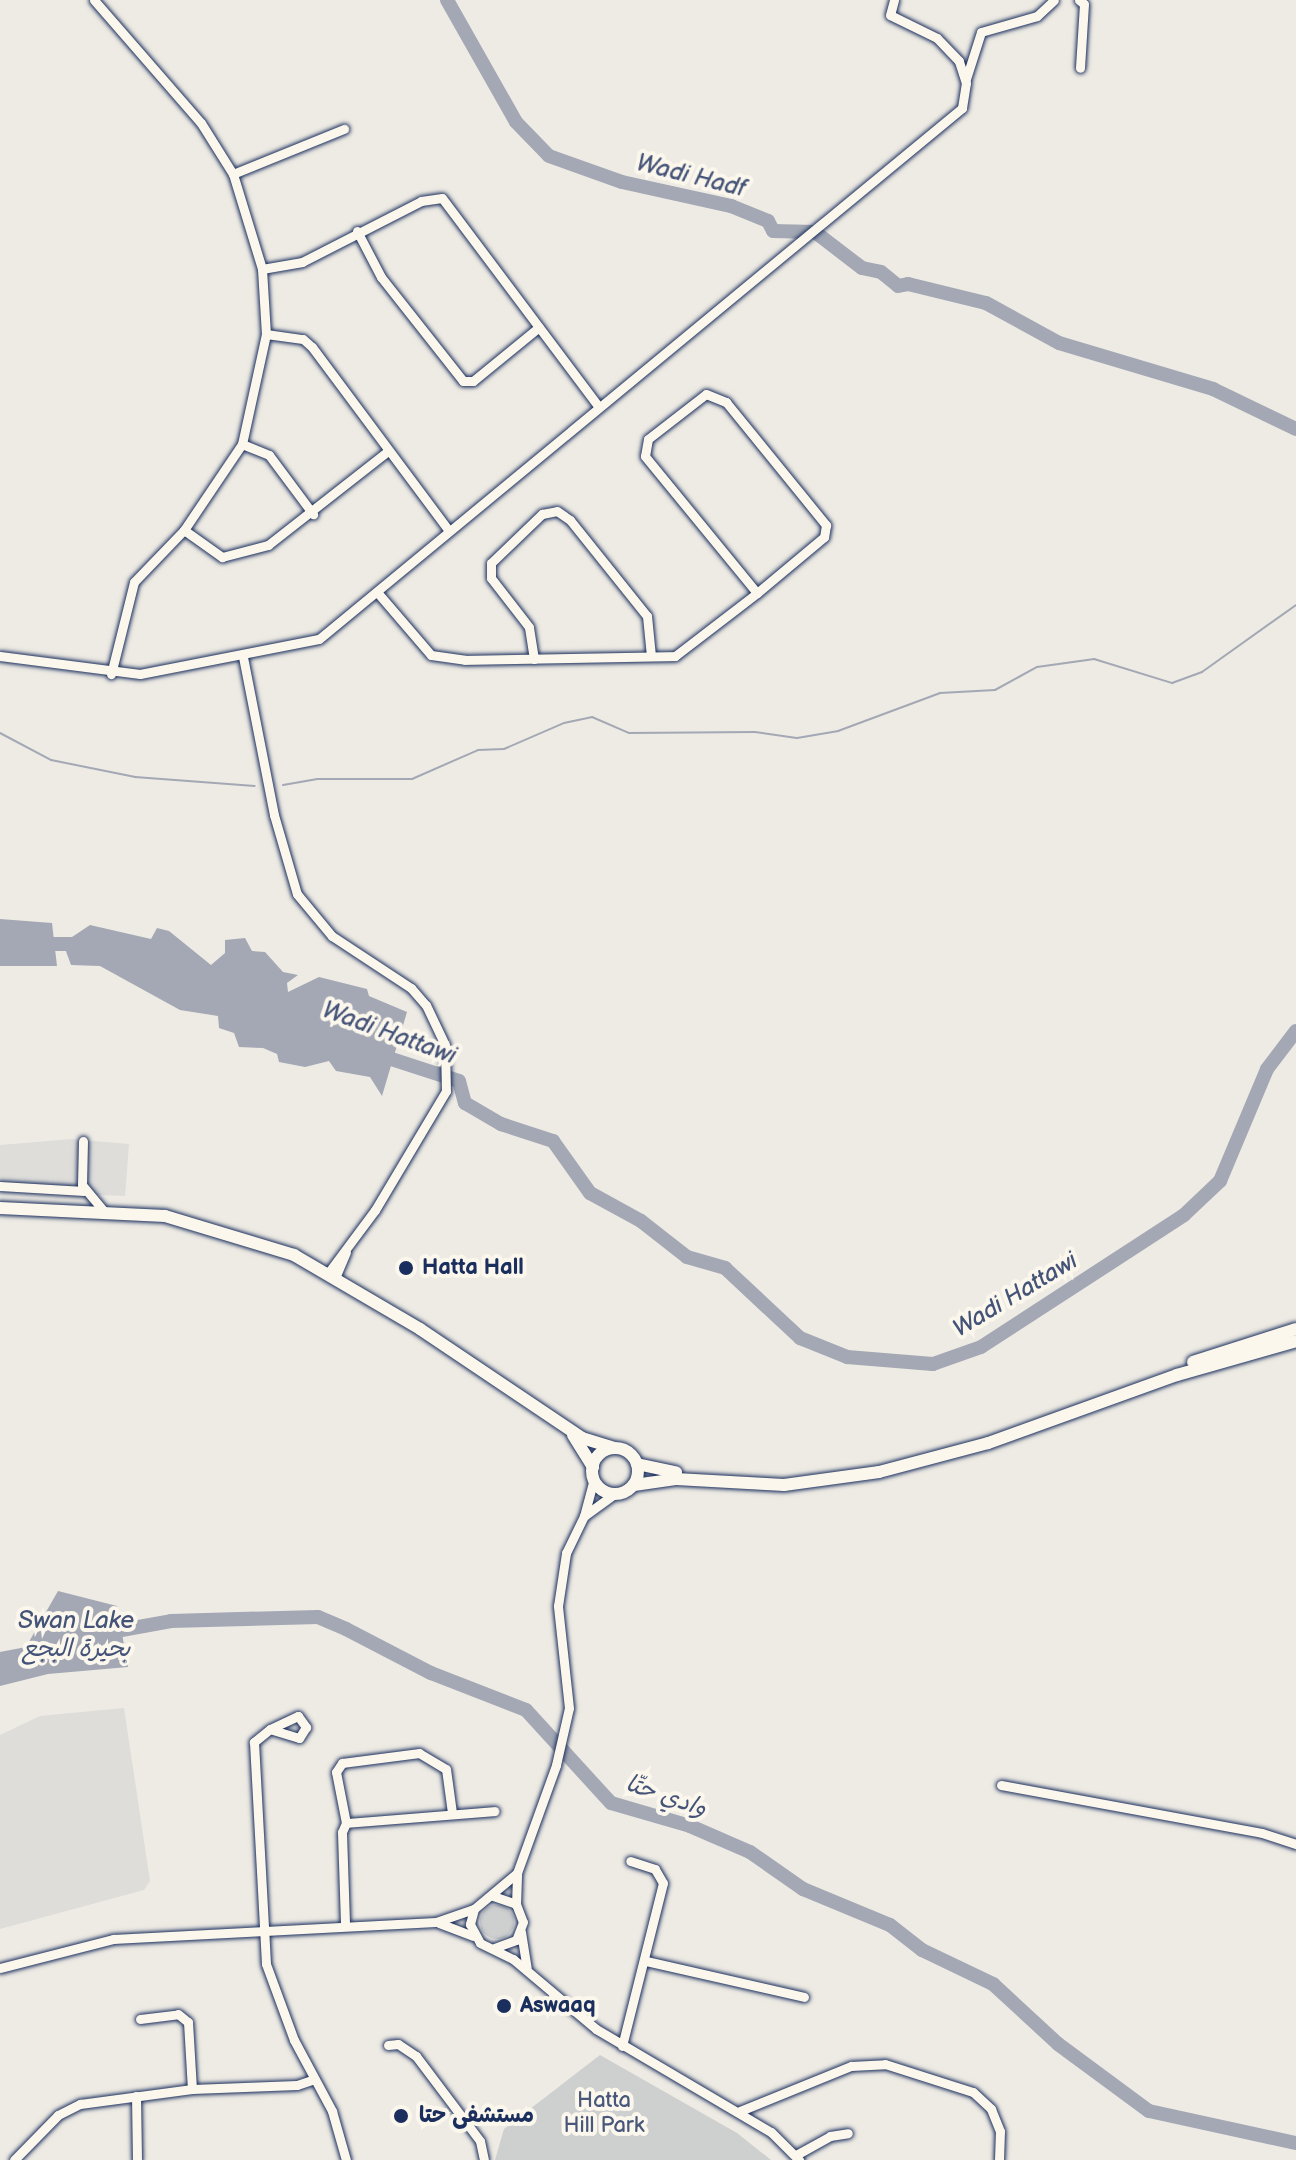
<!DOCTYPE html>
<html>
<head>
<meta charset="utf-8">
<style>
	body { margin:0 }
	#map { position:relative; width:1296px; height:2160px; overflow:hidden; background:#eeebe4; font-family:"Balsamiq Sans","Playpen Sans Arabic",sans-serif }
	div>[style] { position:absolute }
	[style*='--x'] { left:calc(var(--x)*1px); top:calc(var(--y)*1px); width:calc(var(--w)*1px); rotate:calc(var(--a)*1deg) }
	.built>* { inset:0; background:#deddda }
	.green>* { inset:0; background:#cecfcf }
	.round { border-radius:50% }
	.water>* { inset:0; background:#a3a8b4 }
	.stream>* { height:2px; margin:-1px; padding:0 1px; transform-origin:1px; border-radius:1px; background:#a3a8b4 }
	.river>* { height:14px; margin:-7px; padding:0 7px; transform-origin:7px; border-radius:7px; background:#a3a8b4 }
	.roads { filter:drop-shadow(0 0 2px #1b2f5e) drop-shadow(0 0 2px #1b2f5e) }
	.street>* { height:9px; margin:-4.5px; padding:0 4.5px; transform-origin:4.5px; border-radius:4.5px; background:#fbf7ec }
	.secondary>* { height:12px; margin:-6px; padding:0 6px; transform-origin:6px; border-radius:6px; background:#fbf7ec }
	.secondary>.ring { margin:-6px; padding:0; box-sizing:content-box; background:none; border:12px solid #fbf7ec; border-radius:50% }
	.dots>* { width:22px; height:22px; translate:-50% -50%; box-sizing:border-box; border:4px solid #fbf7ec; border-radius:50% }
	span { translate:-50% -50%; white-space:nowrap; text-align:center; line-height:1.15; -webkit-text-stroke:8px #fbf7ec; paint-order:stroke }
	.poi-label { font-size:22px; color:#1b2f5e; font-weight:700 }
	.left { translate:0 -50%; text-align:left }
	.park-label { font-size:22px; color:#48577a }
	.water-label { font-size:24px; color:#445378; font-style:italic }
</style>
</head>
<body>
<div id="map">
	<div class="built">
		<div style="clip-path:polygon(71px 1139px,129px 1144px,125px 1196px,0 1191px,0 1145px)"></div>
		<div style="clip-path:polygon(124px 1708px,150px 1881px,144px 1890px,0 1929px,0 1735px,40px 1716px)"></div>
	</div>
	<div class="green">
		<div class="round" style="left:480px;top:1905px;width:34px;height:34px"></div>
		<div style="clip-path:polygon(600px 2055px,737px 2133px,771px 2160px,495px 2160px,504px 2129px)"></div>
	</div>
	<div class="water">
		<div style="clip-path:polygon(0 919px,52px 923px,57px 966px,0 966px)"></div>
		<div style="clip-path:polygon(90px 925px,151px 939px,157px 928px,169px 931px,211px 965px,225px 953px,225px 940px,245px 938px,252px 951px,265px 952px,283px 972px,298px 975px,287px 983px,288px 992px,319px 977px,367px 989px,369px 996px,407px 1012px,382px 1096px,370px 1077px,336px 1071px,329px 1061px,305px 1067px,279px 1062px,277px 1054px,263px 1048px,239px 1047px,234px 1033px,219px 1028px,218px 1016px,180px 1010px,100px 966px,71px 965px,63px 943px)"></div>
		<div style="clip-path:polygon(58px 1591px,117px 1606px,128px 1667px,48px 1674px,0 1686px,0 1652px,26px 1647px)"></div>
	</div>
	<div class="stream">
		<div style="--x:0;--y:733;--w:58;--a:27.9"></div>
		<div style="--x:51;--y:760;--w:86;--a:11.4"></div>
		<div style="--x:135;--y:777;--w:120;--a:4.3"></div>
		<div style="--x:283;--y:785;--w:35;--a:-10"></div>
		<div style="--x:317;--y:779;--w:95;--a:0"></div>
		<div style="--x:412;--y:779;--w:72;--a:-23.7"></div>
		<div style="--x:478;--y:750;--w:26;--a:-2"></div>
		<div style="--x:504;--y:749;--w:65;--a:-23.4"></div>
		<div style="--x:564;--y:723;--w:29;--a:-12"></div>
		<div style="--x:592;--y:717;--w:40;--a:23.4"></div>
		<div style="--x:629;--y:733;--w:126;--a:-0.5"></div>
		<div style="--x:755;--y:732;--w:42;--a:8.1"></div>
		<div style="--x:797;--y:738;--w:42;--a:-9.7"></div>
		<div style="--x:838;--y:731;--w:109;--a:-20.4"></div>
		<div style="--x:940;--y:693;--w:55;--a:-3.1"></div>
		<div style="--x:995;--y:690;--w:48;--a:-28.7"></div>
		<div style="--x:1037;--y:667;--w:58;--a:-8"></div>
		<div style="--x:1094;--y:659;--w:82;--a:17.1"></div>
		<div style="--x:1172;--y:683;--w:32;--a:-20"></div>
		<div style="--x:1202;--y:672;--w:115;--a:-35.5"></div>
	</div>
	<div class="river">
		<div style="--x:447;--y:0;--w:140;--a:60.5"></div>
		<div style="--x:516;--y:122;--w:47;--a:45.9"></div>
		<div style="--x:549;--y:156;--w:77;--a:19.6"></div>
		<div style="--x:622;--y:182;--w:112;--a:12.4"></div>
		<div style="--x:731;--y:206;--w:40;--a:22"></div>
		<div style="--x:768;--y:221;--w:11;--a:63"></div>
		<div style="--x:773;--y:231;--w:42;--a:1.4"></div>
		<div style="--x:815;--y:232;--w:59;--a:37.5"></div>
		<div style="--x:862;--y:268;--w:19;--a:12"></div>
		<div style="--x:881;--y:272;--w:22;--a:39"></div>
		<div style="--x:898;--y:286;--w:10;--a:-11"></div>
		<div style="--x:908;--y:284;--w:80;--a:13.7"></div>
		<div style="--x:986;--y:303;--w:83;--a:28.7"></div>
		<div style="--x:1059;--y:343;--w:161;--a:16.6"></div>
		<div style="--x:1213;--y:389;--w:92;--a:25.7"></div>
		<div style="--x:0;--y:944;--w:79;--a:0"></div>
		<div style="--x:376;--y:1054;--w:87;--a:18"></div>
		<div style="--x:459;--y:1081;--w:23;--a:75"></div>
		<div style="--x:465;--y:1103;--w:42;--a:30.3"></div>
		<div style="--x:501;--y:1124;--w:55;--a:18.1"></div>
		<div style="--x:553;--y:1141;--w:64;--a:54.6"></div>
		<div style="--x:590;--y:1193;--w:58;--a:28.8"></div>
		<div style="--x:641;--y:1221;--w:58;--a:38"></div>
		<div style="--x:687;--y:1257;--w:40;--a:16"></div>
		<div style="--x:725;--y:1268;--w:103;--a:43"></div>
		<div style="--x:800;--y:1338;--w:51;--a:22"></div>
		<div style="--x:847;--y:1357;--w:86;--a:4.7"></div>
		<div style="--x:933;--y:1364;--w:51;--a:-19.5"></div>
		<div style="--x:981;--y:1347;--w:242;--a:-33"></div>
		<div style="--x:1184;--y:1215;--w:50;--a:-43.4"></div>
		<div style="--x:1220;--y:1181;--w:121;--a:-67.2"></div>
		<div style="--x:1267;--y:1069;--w:48;--a:-52.7"></div>
		<div style="--x:105;--y:1633;--w:67;--a:-10.3"></div>
		<div style="--x:171;--y:1621;--w:147;--a:-1.6"></div>
		<div style="--x:318;--y:1617;--w:30;--a:23"></div>
		<div style="--x:346;--y:1629;--w:96;--a:27.4"></div>
		<div style="--x:431;--y:1673;--w:102;--a:21.3"></div>
		<div style="--x:526;--y:1710;--w:126;--a:47.6"></div>
		<div style="--x:611;--y:1803;--w:82;--a:16.2"></div>
		<div style="--x:690;--y:1826;--w:65;--a:23.4"></div>
		<div style="--x:750;--y:1852;--w:65;--a:34.9"></div>
		<div style="--x:803;--y:1889;--w:94;--a:22.5"></div>
		<div style="--x:890;--y:1925;--w:41;--a:38"></div>
		<div style="--x:922;--y:1950;--w:79;--a:25.6"></div>
		<div style="--x:993;--y:1984;--w:88;--a:42.7"></div>
		<div style="--x:1058;--y:2044;--w:113;--a:36.4"></div>
		<div style="--x:1149;--y:2111;--w:150;--a:12.3"></div>
	</div>
	<div class="roads">
		<div class="street">
			<div style="--x:94;--y:0;--w:163;--a:49"></div>
			<div style="--x:201;--y:123;--w:60;--a:57.9"></div>
			<div style="--x:233;--y:174;--w:99;--a:73"></div>
			<div style="--x:262;--y:269;--w:65;--a:86.5"></div>
			<div style="--x:266;--y:334;--w:113;--a:102.3"></div>
			<div style="--x:242;--y:444;--w:104;--a:124"></div>
			<div style="--x:184;--y:530;--w:72;--a:133.9"></div>
			<div style="--x:134;--y:582;--w:95;--a:104"></div>
			<div style="--x:1079;--y:0;--w:6;--a:39"></div>
			<div style="--x:1084;--y:4;--w:64;--a:93.6"></div>
			<div style="--x:966;--y:79;--w:49;--a:-72.3"></div>
			<div style="--x:981;--y:32;--w:58;--a:-15.9"></div>
			<div style="--x:1037;--y:16;--w:23;--a:-43"></div>
			<div style="--x:233;--y:174;--w:120;--a:-22.1"></div>
			<div style="--x:357;--y:231;--w:52;--a:62.4"></div>
			<div style="--x:381;--y:277;--w:132;--a:51.7"></div>
			<div style="--x:463;--y:381;--w:10;--a:0"></div>
			<div style="--x:473;--y:381;--w:85;--a:-39.3"></div>
			<div style="--x:262;--y:269;--w:41;--a:-9.9"></div>
			<div style="--x:302;--y:262;--w:134;--a:-27.1"></div>
			<div style="--x:421;--y:201;--w:21;--a:-8"></div>
			<div style="--x:442;--y:198;--w:261;--a:53.1"></div>
			<div style="--x:266;--y:334;--w:37;--a:8"></div>
			<div style="--x:303;--y:339;--w:12;--a:42"></div>
			<div style="--x:312;--y:347;--w:229;--a:53.3"></div>
			<div style="--x:706;--y:394;--w:22;--a:22"></div>
			<div style="--x:726;--y:402;--w:159;--a:50.9"></div>
			<div style="--x:826;--y:525;--w:12;--a:99"></div>
			<div style="--x:824;--y:537;--w:87;--a:140.1"></div>
			<div style="--x:757;--y:593;--w:177;--a:-129.3"></div>
			<div style="--x:645;--y:456;--w:17;--a:-80"></div>
			<div style="--x:648;--y:439;--w:73;--a:-37.8"></div>
			<div style="--x:242;--y:444;--w:29;--a:22"></div>
			<div style="--x:269;--y:455;--w:74;--a:53.3"></div>
			<div style="--x:184;--y:530;--w:47;--a:35.4"></div>
			<div style="--x:222;--y:557;--w:48;--a:-14.6"></div>
			<div style="--x:268;--y:545;--w:152;--a:-38.1"></div>
			<div style="--x:377;--y:592;--w:83;--a:49.4"></div>
			<div style="--x:431;--y:655;--w:34;--a:8"></div>
			<div style="--x:465;--y:660;--w:210;--a:-1.1"></div>
			<div style="--x:675;--y:656;--w:103;--a:-37.5"></div>
			<div style="--x:0;--y:656;--w:141;--a:7.3"></div>
			<div style="--x:140;--y:674;--w:182;--a:-11.1"></div>
			<div style="--x:319;--y:639;--w:834;--a:-39.55"></div>
			<div style="--x:962;--y:108;--w:25;--a:-81"></div>
			<div style="--x:966;--y:83;--w:23;--a:-108"></div>
			<div style="--x:959;--y:61;--w:32;--a:-134"></div>
			<div style="--x:937;--y:38;--w:52;--a:-153.9"></div>
			<div style="--x:890;--y:15;--w:16;--a:-75"></div>
			<div style="--x:243;--y:657;--w:161;--a:78.9"></div>
			<div style="--x:274;--y:815;--w:82;--a:73.8"></div>
			<div style="--x:297;--y:894;--w:55;--a:50.2"></div>
			<div style="--x:332;--y:936;--w:95;--a:33.4"></div>
			<div style="--x:411;--y:988;--w:23;--a:49"></div>
			<div style="--x:426;--y:1005;--w:44;--a:64.6"></div>
			<div style="--x:445;--y:1045;--w:46;--a:88.8"></div>
			<div style="--x:446;--y:1091;--w:139;--a:120.8"></div>
			<div style="--x:375;--y:1210;--w:79;--a:126.7"></div>
			<div style="--x:534;--y:659;--w:32;--a:-99"></div>
			<div style="--x:529;--y:627;--w:62;--a:-127.8"></div>
			<div style="--x:491;--y:578;--w:15;--a:-90"></div>
			<div style="--x:491;--y:563;--w:71;--a:-43.9"></div>
			<div style="--x:542;--y:514;--w:15;--a:-11"></div>
			<div style="--x:557;--y:511;--w:16;--a:35"></div>
			<div style="--x:570;--y:520;--w:123;--a:51.3"></div>
			<div style="--x:647;--y:616;--w:40;--a:84.3"></div>
			<div style="--x:83;--y:1141;--w:44;--a:91.3"></div>
			<div style="--x:82;--y:1185;--w:34;--a:50"></div>
			<div style="--x:0;--y:1186;--w:84;--a:3.4"></div>
			<div style="--x:335;--y:1278;--w:28;--a:-67"></div>
			<div style="--x:584;--y:1516;--w:38;--a:-75"></div>
			<div style="--x:298;--y:1716;--w:14;--a:54"></div>
			<div style="--x:306;--y:1727;--w:13;--a:122"></div>
			<div style="--x:299;--y:1738;--w:30;--a:-163"></div>
			<div style="--x:270;--y:1729;--w:31;--a:-25"></div>
			<div style="--x:270;--y:1729;--w:21;--a:141"></div>
			<div style="--x:254;--y:1742;--w:222;--a:86.9"></div>
			<div style="--x:266;--y:1964;--w:81;--a:69.8"></div>
			<div style="--x:294;--y:2040;--w:81;--a:61.8"></div>
			<div style="--x:332;--y:2111;--w:51;--a:74.1"></div>
			<div style="--x:1001;--y:1785;--w:265;--a:10.4"></div>
			<div style="--x:1262;--y:1833;--w:36;--a:18"></div>
			<div style="--x:346;--y:1823;--w:52;--a:-101.1"></div>
			<div style="--x:336;--y:1772;--w:11;--a:-56"></div>
			<div style="--x:342;--y:1763;--w:78;--a:-7.4"></div>
			<div style="--x:419;--y:1753;--w:31;--a:31"></div>
			<div style="--x:446;--y:1769;--w:44;--a:82.2"></div>
			<div style="--x:517;--y:1873;--w:56;--a:140.1"></div>
			<div style="--x:474;--y:1909;--w:16;--a:105"></div>
			<div style="--x:470;--y:1924;--w:21;--a:62"></div>
			<div style="--x:480;--y:1943;--w:37;--a:26"></div>
			<div style="--x:513;--y:1959;--w:109;--a:40.1"></div>
			<div style="--x:596;--y:2029;--w:203;--a:30.5"></div>
			<div style="--x:771;--y:2132;--w:40;--a:45"></div>
			<div style="--x:493;--y:1896;--w:24;--a:19"></div>
			<div style="--x:516;--y:1904;--w:19;--a:69"></div>
			<div style="--x:523;--y:1922;--w:19;--a:111"></div>
			<div style="--x:516;--y:1940;--w:23;--a:160"></div>
			<div style="--x:516;--y:1905;--w:32;--a:-88"></div>
			<div style="--x:517;--y:1873;--w:115;--a:-70.1"></div>
			<div style="--x:556;--y:1765;--w:58;--a:-77.2"></div>
			<div style="--x:569;--y:1708;--w:103;--a:-96.2"></div>
			<div style="--x:558;--y:1606;--w:54;--a:-81.4"></div>
			<div style="--x:566;--y:1553;--w:41;--a:-64.1"></div>
			<div style="--x:584;--y:1516;--w:37;--a:-36"></div>
			<div style="--x:345;--y:1923;--w:91;--a:-91.9"></div>
			<div style="--x:342;--y:1832;--w:10;--a:-66"></div>
			<div style="--x:346;--y:1823;--w:149;--a:-4.6"></div>
			<div style="--x:439;--y:1923;--w:36;--a:21"></div>
			<div style="--x:521;--y:1932;--w:36;--a:81"></div>
			<div style="--x:646;--y:1961;--w:162;--a:12.8"></div>
			<div style="--x:0;--y:1968;--w:117;--a:-14.4"></div>
			<div style="--x:113;--y:1939;--w:323;--a:-3"></div>
			<div style="--x:436;--y:1922;--w:39;--a:-19"></div>
			<div style="--x:140;--y:2019;--w:38;--a:-7"></div>
			<div style="--x:178;--y:2014;--w:13;--a:39"></div>
			<div style="--x:188;--y:2022;--w:67;--a:86.6"></div>
			<div style="--x:388;--y:2045;--w:10;--a:-6"></div>
			<div style="--x:398;--y:2044;--w:22;--a:34"></div>
			<div style="--x:416;--y:2056;--w:106;--a:53"></div>
			<div style="--x:480;--y:2141;--w:19;--a:78"></div>
			<div style="--x:622;--y:2046;--w:168;--a:-75.9"></div>
			<div style="--x:663;--y:1883;--w:16;--a:-120"></div>
			<div style="--x:655;--y:1869;--w:26;--a:-162"></div>
			<div style="--x:136;--y:2096;--w:64;--a:89.1"></div>
			<div style="--x:740;--y:2111;--w:120;--a:-22.1"></div>
			<div style="--x:851;--y:2066;--w:34;--a:-3"></div>
			<div style="--x:885;--y:2064;--w:92;--a:17.7"></div>
			<div style="--x:973;--y:2092;--w:25;--a:43"></div>
			<div style="--x:991;--y:2109;--w:24;--a:68"></div>
			<div style="--x:1000;--y:2131;--w:29;--a:92"></div>
			<div style="--x:796;--y:2155;--w:39;--a:-29"></div>
			<div style="--x:830;--y:2136;--w:18;--a:-9"></div>
			<div style="--x:14;--y:2160;--w:63;--a:-45.6"></div>
			<div style="--x:58;--y:2115;--w:25;--a:-27"></div>
			<div style="--x:80;--y:2104;--w:113;--a:-7.6"></div>
			<div style="--x:192;--y:2089;--w:105;--a:-2.2"></div>
			<div style="--x:297;--y:2085;--w:18;--a:-19"></div>
		</div>
		<div class="secondary">
			<div style="--x:0;--y:1208;--w:165;--a:2.8"></div>
			<div style="--x:165;--y:1216;--w:135;--a:16.8"></div>
			<div style="--x:294;--y:1255;--w:146;--a:30.4"></div>
			<div style="--x:420;--y:1329;--w:195;--a:33.9"></div>
			<div style="--x:582;--y:1438;--w:34;--a:17"></div>
			<div style="--x:1193;--y:1362;--w:108;--a:-17.8"></div>
			<div style="--x:573;--y:1435;--w:38;--a:58"></div>
			<div class="ring" style="left:592px;top:1448px;width:34px;height:34px"></div>
			<div style="--x:637;--y:1464;--w:40;--a:12"></div>
			<div style="--x:634;--y:1485;--w:42;--a:-8.1"></div>
			<div style="--x:676;--y:1479;--w:108;--a:3.2"></div>
			<div style="--x:784;--y:1485;--w:96;--a:-7.8"></div>
			<div style="--x:879;--y:1472;--w:113;--a:-14.9"></div>
			<div style="--x:988;--y:1443;--w:201;--a:-19.8"></div>
			<div style="--x:1177;--y:1375;--w:124;--a:-15.9"></div>
		</div>
	</div>
	<div class="dots">
		<div style="left:406px;top:1268px;background:#1b2f5e"></div>
		<div style="left:504px;top:2006px;background:#1b2f5e"></div>
		<div style="left:401px;top:2116px;background:#1b2f5e"></div>
	</div>
	<div class="poi-label">
		<span class="left" style="left:422px;top:1268px">Hatta Hall</span>
		<span class="left" style="left:520px;top:2006px">Aswaaq</span>
		<span class="left" style="left:419px;top:2116px">مستشفى حتا</span>
	</div>
	<div class="park-label">
		<span style="left:604px;top:2113px">Hatta<br>Hill Park</span>
	</div>
	<div class="water-label">
		<span style="left:691px;top:176px;rotate:14deg">Wadi Hadf</span>
		<span style="left:389px;top:1033px;rotate:20deg">Wadi Hattawi</span>
		<span style="left:1015px;top:1295px;rotate:-31deg">Wadi Hattawi</span>
		<span style="left:76px;top:1635px">Swan Lake<br>بحيرة البجع</span>
		<span style="left:666px;top:1796px;rotate:19deg">وادي حتّا</span>
	</div>
</div>
</body>
</html>
